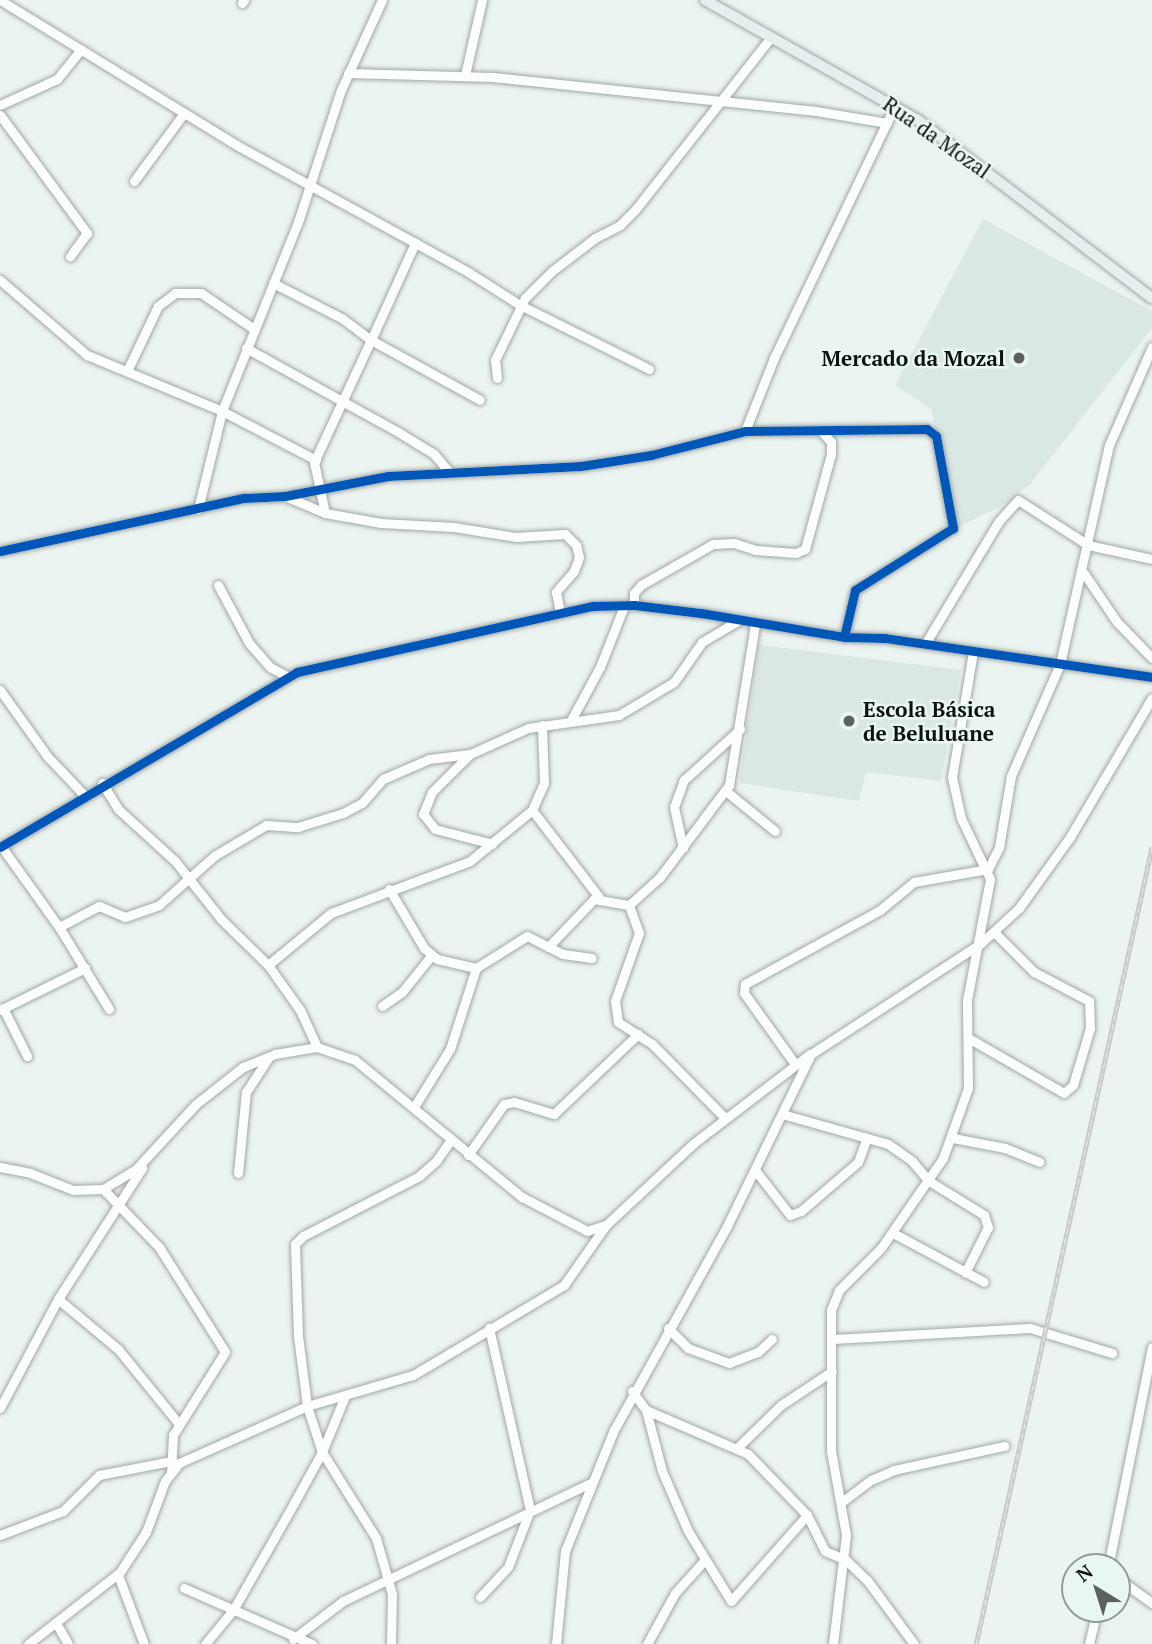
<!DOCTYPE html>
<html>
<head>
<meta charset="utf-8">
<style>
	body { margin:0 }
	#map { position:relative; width:1152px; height:1644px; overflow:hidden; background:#ecf4f1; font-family:"PT Serif",serif }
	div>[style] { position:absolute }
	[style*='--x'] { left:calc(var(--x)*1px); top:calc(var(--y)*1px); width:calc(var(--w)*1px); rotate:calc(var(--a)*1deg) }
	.built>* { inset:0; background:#dae8e3 }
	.roads { filter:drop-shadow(0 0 2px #a1a7a5) drop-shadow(0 0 2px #a1a7a5) }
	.minor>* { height:9px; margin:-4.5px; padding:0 4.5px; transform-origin:4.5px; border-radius:4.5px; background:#fcfdfd }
	.major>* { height:10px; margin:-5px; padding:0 5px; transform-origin:5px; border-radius:5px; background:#e6efef }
	.rail>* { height:4.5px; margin-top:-2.25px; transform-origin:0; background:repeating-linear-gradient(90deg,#e9f7f2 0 5px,#c9cbcb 0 10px); box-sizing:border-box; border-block:2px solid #c9cbcb }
	.cycleway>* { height:9px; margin:-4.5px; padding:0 4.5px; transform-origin:4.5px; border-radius:4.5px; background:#0057b8 }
	.dots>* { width:19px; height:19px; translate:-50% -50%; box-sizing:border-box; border:4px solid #e9f7f2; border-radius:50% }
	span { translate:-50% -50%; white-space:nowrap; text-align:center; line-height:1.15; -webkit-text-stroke:5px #e9f7f2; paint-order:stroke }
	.street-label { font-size:21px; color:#0e1211 }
	.poi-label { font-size:21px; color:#0e1211; font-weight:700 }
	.right { translate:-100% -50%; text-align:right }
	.left { translate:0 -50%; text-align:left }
	.north { position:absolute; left:1061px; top:1553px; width:70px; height:70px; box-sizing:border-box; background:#e9f7f2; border:2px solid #919b98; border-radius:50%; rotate:322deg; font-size:19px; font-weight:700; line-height:28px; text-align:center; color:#0e1211 }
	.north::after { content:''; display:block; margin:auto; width:24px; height:32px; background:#5c615f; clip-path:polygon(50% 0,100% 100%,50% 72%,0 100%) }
</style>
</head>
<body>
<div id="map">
	<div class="built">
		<div style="clip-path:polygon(983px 219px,1152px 311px,1152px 328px,1031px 483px,1009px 502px,958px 527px,931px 409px,895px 385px)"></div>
		<div style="clip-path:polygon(759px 645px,961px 670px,941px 781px,866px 772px,859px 801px,739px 783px)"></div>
	</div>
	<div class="roads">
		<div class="minor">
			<div style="--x:0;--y:0;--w:281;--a:31.5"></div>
			<div style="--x:240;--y:147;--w:260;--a:28.7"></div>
			<div style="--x:468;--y:272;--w:62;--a:32.4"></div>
			<div style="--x:520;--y:305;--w:144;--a:26.4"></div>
			<div style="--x:242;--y:3;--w:4;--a:-56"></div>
			<div style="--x:348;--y:73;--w:145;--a:1.6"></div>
			<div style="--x:493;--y:77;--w:325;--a:6"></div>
			<div style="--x:816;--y:111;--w:72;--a:9.6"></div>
			<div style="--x:465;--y:75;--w:77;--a:-77.2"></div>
			<div style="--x:0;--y:105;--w:63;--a:-24.5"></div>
			<div style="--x:57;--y:79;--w:38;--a:-51"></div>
			<div style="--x:0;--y:115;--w:147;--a:53.6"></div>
			<div style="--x:87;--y:233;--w:29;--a:126"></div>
			<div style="--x:134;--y:181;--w:84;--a:-53.7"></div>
			<div style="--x:0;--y:280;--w:115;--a:40.8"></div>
			<div style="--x:87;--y:355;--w:146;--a:22.5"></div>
			<div style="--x:222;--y:411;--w:106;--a:27.5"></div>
			<div style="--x:273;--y:283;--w:79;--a:27.2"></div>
			<div style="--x:343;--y:319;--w:35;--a:37"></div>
			<div style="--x:371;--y:340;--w:107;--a:-65.6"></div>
			<div style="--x:246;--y:348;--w:174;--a:28.9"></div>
			<div style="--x:398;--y:432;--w:42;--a:31.4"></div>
			<div style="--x:434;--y:454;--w:25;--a:50"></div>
			<div style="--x:127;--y:371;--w:72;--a:-64.5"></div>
			<div style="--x:158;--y:306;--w:21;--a:-37"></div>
			<div style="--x:175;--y:293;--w:26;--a:0"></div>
			<div style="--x:201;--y:293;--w:64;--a:34.2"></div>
			<div style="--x:497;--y:378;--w:18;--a:-96"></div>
			<div style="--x:495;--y:360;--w:69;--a:-64.2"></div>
			<div style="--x:525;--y:298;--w:38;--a:-45"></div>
			<div style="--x:552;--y:271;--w:54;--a:-37.5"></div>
			<div style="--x:595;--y:238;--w:28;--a:-27"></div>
			<div style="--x:620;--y:225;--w:21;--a:-45"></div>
			<div style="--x:635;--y:210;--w:220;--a:-51.8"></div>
			<div style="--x:745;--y:431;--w:79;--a:-68.3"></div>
			<div style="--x:774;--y:358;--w:280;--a:-64.4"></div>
			<div style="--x:285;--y:496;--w:43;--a:23"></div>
			<div style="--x:325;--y:513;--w:57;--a:10.1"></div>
			<div style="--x:381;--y:523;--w:73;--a:3.1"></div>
			<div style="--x:454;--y:527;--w:63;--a:9.2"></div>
			<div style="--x:516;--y:537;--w:49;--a:-3.5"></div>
			<div style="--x:565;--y:534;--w:16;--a:45"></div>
			<div style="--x:576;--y:545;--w:12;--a:76"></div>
			<div style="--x:579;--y:557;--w:15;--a:110"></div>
			<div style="--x:574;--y:571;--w:28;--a:131"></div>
			<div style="--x:556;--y:592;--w:21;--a:79"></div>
			<div style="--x:198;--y:509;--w:101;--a:-76.2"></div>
			<div style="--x:222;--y:411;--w:204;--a:-68.1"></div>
			<div style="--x:298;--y:222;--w:139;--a:-72"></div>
			<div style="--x:341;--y:90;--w:99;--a:-65.5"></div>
			<div style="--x:325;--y:513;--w:52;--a:-102.2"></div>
			<div style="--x:314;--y:462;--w:135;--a:-65"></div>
			<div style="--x:371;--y:340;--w:124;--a:28.8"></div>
			<div style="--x:0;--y:551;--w:250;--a:-12.3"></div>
			<div style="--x:244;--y:498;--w:41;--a:-2.8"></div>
			<div style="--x:285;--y:496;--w:105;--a:-11"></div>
			<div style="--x:388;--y:476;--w:193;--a:-3"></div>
			<div style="--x:581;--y:466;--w:71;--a:-8.9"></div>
			<div style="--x:651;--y:455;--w:97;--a:-14.3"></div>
			<div style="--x:745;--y:431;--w:182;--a:-0.6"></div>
			<div style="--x:927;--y:429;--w:11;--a:38"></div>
			<div style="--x:936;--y:436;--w:94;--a:79.5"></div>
			<div style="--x:953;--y:528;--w:116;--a:147.7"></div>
			<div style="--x:855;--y:590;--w:48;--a:103.2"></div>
			<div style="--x:1083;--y:572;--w:60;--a:55.8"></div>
			<div style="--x:1117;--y:622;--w:50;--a:45.8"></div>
			<div style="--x:218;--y:585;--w:66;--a:61.9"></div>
			<div style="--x:249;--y:643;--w:32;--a:49"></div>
			<div style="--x:270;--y:667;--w:19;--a:28"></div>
			<div style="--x:634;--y:605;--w:12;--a:-90"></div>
			<div style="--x:634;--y:593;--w:11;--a:-49"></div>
			<div style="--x:641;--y:585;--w:83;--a:-29.7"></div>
			<div style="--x:713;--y:544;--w:21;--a:-3"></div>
			<div style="--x:734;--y:543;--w:22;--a:18"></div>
			<div style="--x:755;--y:550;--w:41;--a:4.2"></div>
			<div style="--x:796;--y:553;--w:10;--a:-24"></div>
			<div style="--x:805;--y:549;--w:98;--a:-74.7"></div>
			<div style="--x:831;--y:454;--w:12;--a:-90"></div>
			<div style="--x:831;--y:442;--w:15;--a:-132"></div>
			<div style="--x:925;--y:644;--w:144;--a:-59"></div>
			<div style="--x:999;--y:521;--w:28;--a:-48"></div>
			<div style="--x:1018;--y:500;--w:83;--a:32.7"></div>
			<div style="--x:1088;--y:545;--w:66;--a:12.3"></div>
			<div style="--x:0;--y:690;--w:81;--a:54.5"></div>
			<div style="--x:47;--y:756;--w:54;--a:46.5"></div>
			<div style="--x:570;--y:722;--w:63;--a:-61.4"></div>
			<div style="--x:600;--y:667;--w:66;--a:-68.5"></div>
			<div style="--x:470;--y:754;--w:54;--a:135"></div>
			<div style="--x:432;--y:792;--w:24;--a:112"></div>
			<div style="--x:423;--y:814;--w:19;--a:51"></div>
			<div style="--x:435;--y:829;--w:59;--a:14.7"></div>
			<div style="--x:102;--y:783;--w:31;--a:58"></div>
			<div style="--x:118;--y:809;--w:77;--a:42.4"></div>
			<div style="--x:175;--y:861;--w:74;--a:51.6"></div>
			<div style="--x:221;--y:919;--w:66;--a:44.4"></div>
			<div style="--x:268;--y:965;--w:55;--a:54.6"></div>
			<div style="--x:300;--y:1010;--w:41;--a:65.3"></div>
			<div style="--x:726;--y:791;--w:63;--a:39.2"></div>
			<div style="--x:532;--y:810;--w:110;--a:52.4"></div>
			<div style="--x:1;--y:846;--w:100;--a:54.4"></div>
			<div style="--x:59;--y:927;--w:96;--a:58.6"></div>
			<div style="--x:0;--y:847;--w:345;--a:-30.5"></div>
			<div style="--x:297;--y:672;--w:303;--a:-12.6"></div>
			<div style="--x:593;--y:606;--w:41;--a:-1.4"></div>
			<div style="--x:634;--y:605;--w:67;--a:6.8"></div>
			<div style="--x:701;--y:613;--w:145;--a:9.5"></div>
			<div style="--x:844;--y:637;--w:41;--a:1.4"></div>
			<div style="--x:885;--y:638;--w:270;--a:8.3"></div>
			<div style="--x:683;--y:848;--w:42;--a:-102.4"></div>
			<div style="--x:674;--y:807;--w:29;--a:-70"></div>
			<div style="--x:684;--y:780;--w:76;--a:-42.3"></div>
			<div style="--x:389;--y:889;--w:69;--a:59.3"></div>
			<div style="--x:424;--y:948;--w:17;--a:40"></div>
			<div style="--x:437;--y:959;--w:40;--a:13"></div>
			<div style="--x:476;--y:968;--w:60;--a:-32.1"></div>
			<div style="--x:527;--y:936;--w:40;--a:26.6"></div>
			<div style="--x:563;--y:954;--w:29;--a:8"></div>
			<div style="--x:59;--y:927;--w:45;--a:-27.7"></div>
			<div style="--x:99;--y:906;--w:28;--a:23"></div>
			<div style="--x:125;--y:917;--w:36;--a:-19"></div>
			<div style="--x:159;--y:905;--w:74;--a:-41.7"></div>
			<div style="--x:214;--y:856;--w:61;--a:-30.8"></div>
			<div style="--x:266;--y:825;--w:32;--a:4"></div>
			<div style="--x:298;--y:827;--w:47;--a:-17.3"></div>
			<div style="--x:343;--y:813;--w:21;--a:-28"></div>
			<div style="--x:362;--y:803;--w:32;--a:-49"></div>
			<div style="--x:383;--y:779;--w:50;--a:-23.5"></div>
			<div style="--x:429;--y:759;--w:41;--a:-7"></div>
			<div style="--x:470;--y:754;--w:64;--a:-24.1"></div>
			<div style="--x:528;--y:728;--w:92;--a:-8.1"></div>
			<div style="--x:619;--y:715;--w:64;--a:-31"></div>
			<div style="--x:674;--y:682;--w:49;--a:-55"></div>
			<div style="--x:702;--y:642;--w:43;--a:-30.7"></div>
			<div style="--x:548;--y:947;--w:66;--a:-46.2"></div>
			<div style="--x:594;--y:899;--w:36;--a:10"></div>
			<div style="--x:268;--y:965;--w:82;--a:-39.5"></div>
			<div style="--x:331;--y:913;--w:148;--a:-20.5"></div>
			<div style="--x:470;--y:861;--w:80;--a:-39.4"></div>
			<div style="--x:532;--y:810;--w:30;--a:-66"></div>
			<div style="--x:544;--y:783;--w:58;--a:-92"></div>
			<div style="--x:382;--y:1006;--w:24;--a:-35"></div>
			<div style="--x:402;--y:992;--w:46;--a:-51.1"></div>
			<div style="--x:3;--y:1008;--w:54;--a:63.4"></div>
			<div style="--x:0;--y:1010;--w:95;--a:-26.3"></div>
			<div style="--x:970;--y:1039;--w:108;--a:29.9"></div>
			<div style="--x:1064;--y:1093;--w:12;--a:-42"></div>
			<div style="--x:1073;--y:1085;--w:59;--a:-73.4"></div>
			<div style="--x:1090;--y:1028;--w:27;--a:-92"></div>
			<div style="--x:1089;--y:1001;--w:62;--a:-152.2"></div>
			<div style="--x:1034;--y:972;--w:55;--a:-135"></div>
			<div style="--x:795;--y:1064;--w:87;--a:-125.7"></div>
			<div style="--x:744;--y:993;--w:9;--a:-84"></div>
			<div style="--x:745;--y:984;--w:154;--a:-28.7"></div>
			<div style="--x:880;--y:910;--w:44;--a:-39.5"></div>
			<div style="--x:914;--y:882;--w:75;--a:-10"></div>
			<div style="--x:988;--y:869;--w:25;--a:-63"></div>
			<div style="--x:999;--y:847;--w:72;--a:-80.4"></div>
			<div style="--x:1011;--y:776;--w:122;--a:-66.4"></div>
			<div style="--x:1060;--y:664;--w:224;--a:-77.4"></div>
			<div style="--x:1109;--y:445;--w:107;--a:-66.3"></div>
			<div style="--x:414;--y:1107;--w:68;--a:-58.2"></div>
			<div style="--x:450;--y:1049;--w:85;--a:-72.2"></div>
			<div style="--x:782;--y:1114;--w:110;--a:15.8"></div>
			<div style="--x:888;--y:1144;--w:29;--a:35"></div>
			<div style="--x:912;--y:1161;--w:26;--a:50"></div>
			<div style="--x:929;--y:1181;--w:65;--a:31.7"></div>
			<div style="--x:984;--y:1215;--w:13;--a:72"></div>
			<div style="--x:988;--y:1227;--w:51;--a:116.6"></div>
			<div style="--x:725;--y:1118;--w:104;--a:-134.6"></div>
			<div style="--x:652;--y:1044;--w:40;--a:-147.1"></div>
			<div style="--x:618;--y:1022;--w:21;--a:-98"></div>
			<div style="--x:615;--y:1001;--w:72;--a:-70.6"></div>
			<div style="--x:639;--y:933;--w:30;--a:-110"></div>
			<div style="--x:629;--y:905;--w:42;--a:-42.1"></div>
			<div style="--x:660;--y:877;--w:115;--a:-53.1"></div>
			<div style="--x:729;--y:785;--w:163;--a:-80.8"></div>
			<div style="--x:953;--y:1138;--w:53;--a:10.9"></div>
			<div style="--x:1005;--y:1148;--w:37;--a:22"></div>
			<div style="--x:468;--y:1155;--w:62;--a:-54.8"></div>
			<div style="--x:504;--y:1104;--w:10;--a:-11"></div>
			<div style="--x:514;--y:1102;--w:42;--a:16.7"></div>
			<div style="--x:554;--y:1114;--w:116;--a:-43.6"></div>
			<div style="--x:0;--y:1167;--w:31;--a:11"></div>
			<div style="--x:30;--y:1173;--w:46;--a:21.6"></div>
			<div style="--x:73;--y:1190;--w:30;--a:-2"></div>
			<div style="--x:103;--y:1189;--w:39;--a:-31"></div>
			<div style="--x:136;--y:1169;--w:88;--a:-47.3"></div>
			<div style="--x:196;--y:1104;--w:60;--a:-38.2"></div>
			<div style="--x:243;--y:1067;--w:35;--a:-22"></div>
			<div style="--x:275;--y:1054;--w:43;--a:-9.5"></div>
			<div style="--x:317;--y:1047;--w:40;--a:18.9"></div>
			<div style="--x:355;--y:1060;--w:216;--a:39.4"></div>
			<div style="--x:522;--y:1197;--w:73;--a:27.6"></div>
			<div style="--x:587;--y:1231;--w:20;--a:-18"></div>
			<div style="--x:606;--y:1225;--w:120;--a:-43"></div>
			<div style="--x:694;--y:1143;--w:146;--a:-37.5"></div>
			<div style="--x:755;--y:1170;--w:57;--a:52.1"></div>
			<div style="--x:790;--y:1215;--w:12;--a:-20"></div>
			<div style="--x:801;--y:1211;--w:75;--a:-40.7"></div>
			<div style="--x:858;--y:1162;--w:23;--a:-70"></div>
			<div style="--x:238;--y:1173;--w:81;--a:-84.4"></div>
			<div style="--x:246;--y:1092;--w:42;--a:-56.7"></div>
			<div style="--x:103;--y:1189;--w:81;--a:46"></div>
			<div style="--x:159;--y:1247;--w:124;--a:57.8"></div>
			<div style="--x:225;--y:1352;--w:98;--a:122.1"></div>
			<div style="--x:173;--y:1435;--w:37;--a:93"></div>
			<div style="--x:893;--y:1233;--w:103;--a:28.3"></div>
			<div style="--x:58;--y:1299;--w:78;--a:39.8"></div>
			<div style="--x:118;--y:1349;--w:97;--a:50.9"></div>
			<div style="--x:668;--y:1328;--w:28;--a:45"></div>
			<div style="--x:688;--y:1348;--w:44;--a:20.1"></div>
			<div style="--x:729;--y:1363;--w:31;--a:-21"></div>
			<div style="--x:758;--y:1352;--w:19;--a:-43"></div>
			<div style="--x:833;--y:1339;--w:197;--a:-3.2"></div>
			<div style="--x:1030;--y:1328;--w:86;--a:17"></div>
			<div style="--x:632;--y:1391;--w:24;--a:54"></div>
			<div style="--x:646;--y:1410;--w:63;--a:75.3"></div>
			<div style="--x:662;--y:1471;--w:65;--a:66.6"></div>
			<div style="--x:688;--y:1531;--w:82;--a:58.4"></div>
			<div style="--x:731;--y:1601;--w:115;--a:-48.5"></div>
			<div style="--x:0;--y:1408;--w:123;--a:-62"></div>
			<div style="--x:58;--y:1299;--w:156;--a:-57.3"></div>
			<div style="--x:646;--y:1410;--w:111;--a:23.3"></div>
			<div style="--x:748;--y:1454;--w:85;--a:46"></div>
			<div style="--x:807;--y:1515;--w:40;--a:63.4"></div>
			<div style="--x:825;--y:1551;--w:23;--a:23"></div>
			<div style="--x:846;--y:1560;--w:29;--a:44"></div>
			<div style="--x:867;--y:1580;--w:79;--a:53.7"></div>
			<div style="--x:738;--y:1447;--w:60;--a:-44.3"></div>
			<div style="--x:781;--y:1405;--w:61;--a:-33.7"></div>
			<div style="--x:843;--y:1501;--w:35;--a:-37"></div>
			<div style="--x:871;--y:1480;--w:25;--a:-23"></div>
			<div style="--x:894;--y:1470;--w:113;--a:-12.3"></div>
			<div style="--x:0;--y:1535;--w:67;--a:-20.9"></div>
			<div style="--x:63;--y:1511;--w:51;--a:-45"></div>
			<div style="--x:99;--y:1475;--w:73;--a:-11"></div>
			<div style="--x:1108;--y:1567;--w:224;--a:-78.7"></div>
			<div style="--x:118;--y:1575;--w:74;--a:69.4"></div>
			<div style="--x:1117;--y:1578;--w:43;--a:35.5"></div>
			<div style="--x:184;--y:1588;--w:140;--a:23.6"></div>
			<div style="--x:480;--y:1597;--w:41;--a:-47"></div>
			<div style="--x:508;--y:1567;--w:61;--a:-68.9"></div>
			<div style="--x:530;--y:1510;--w:187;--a:-102.7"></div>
			<div style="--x:56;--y:1623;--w:24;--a:60"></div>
			<div style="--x:293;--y:1639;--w:63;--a:-37.2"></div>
			<div style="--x:343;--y:1601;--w:277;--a:-25.5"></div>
			<div style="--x:28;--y:1644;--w:117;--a:-38"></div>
			<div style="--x:120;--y:1572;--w:48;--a:-57"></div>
			<div style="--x:146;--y:1532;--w:54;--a:-69.6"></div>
			<div style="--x:165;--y:1481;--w:23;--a:-52"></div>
			<div style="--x:179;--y:1463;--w:140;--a:-24"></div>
			<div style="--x:307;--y:1406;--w:110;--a:-16.3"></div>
			<div style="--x:413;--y:1375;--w:176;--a:-30.8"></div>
			<div style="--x:564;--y:1285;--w:73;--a:-55"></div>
			<div style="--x:205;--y:1644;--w:44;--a:-50.5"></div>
			<div style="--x:233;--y:1610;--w:123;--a:-60.3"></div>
			<div style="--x:294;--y:1503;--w:58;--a:-61.2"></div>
			<div style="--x:322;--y:1452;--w:61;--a:-67.7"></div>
			<div style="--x:391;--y:1644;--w:50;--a:-88.9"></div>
			<div style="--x:392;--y:1594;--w:58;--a:-105.9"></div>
			<div style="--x:376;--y:1538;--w:102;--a:-122.1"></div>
			<div style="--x:322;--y:1452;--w:48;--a:-108.1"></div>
			<div style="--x:307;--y:1406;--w:71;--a:-97.3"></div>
			<div style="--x:298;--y:1336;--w:92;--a:-91.9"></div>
			<div style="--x:295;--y:1244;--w:11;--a:-45"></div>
			<div style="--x:303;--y:1236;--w:131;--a:-27.3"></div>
			<div style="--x:419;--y:1176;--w:23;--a:-41"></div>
			<div style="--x:436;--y:1161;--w:24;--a:-55"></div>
			<div style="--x:556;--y:1644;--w:93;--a:-84.5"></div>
			<div style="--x:565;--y:1551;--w:131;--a:-68"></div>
			<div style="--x:614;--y:1430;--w:233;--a:-61"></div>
			<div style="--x:727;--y:1226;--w:191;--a:-64"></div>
			<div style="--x:811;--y:1054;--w:202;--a:-33.1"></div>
			<div style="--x:980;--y:944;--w:53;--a:-42.7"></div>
			<div style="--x:1019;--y:908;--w:87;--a:-54.3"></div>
			<div style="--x:1070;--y:837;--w:161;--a:-59.5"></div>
			<div style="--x:647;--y:1644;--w:58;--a:-61.2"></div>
			<div style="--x:675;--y:1593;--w:42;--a:-47.9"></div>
			<div style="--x:833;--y:1644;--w:110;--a:-83.2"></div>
			<div style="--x:846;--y:1535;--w:85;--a:-100.1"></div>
			<div style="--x:831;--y:1451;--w:141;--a:-90"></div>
			<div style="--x:831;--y:1310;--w:22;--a:-68"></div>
			<div style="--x:839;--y:1290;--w:59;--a:-45"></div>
			<div style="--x:881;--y:1248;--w:109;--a:-55.4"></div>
			<div style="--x:943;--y:1158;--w:74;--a:-70.3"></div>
			<div style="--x:968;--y:1088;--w:88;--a:-90.7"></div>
			<div style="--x:967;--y:1000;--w:123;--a:-79.2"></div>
			<div style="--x:990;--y:879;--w:68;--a:-115.4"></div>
			<div style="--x:961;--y:818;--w:42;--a:-102.4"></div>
			<div style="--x:952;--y:777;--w:127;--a:-80.5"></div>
			<div style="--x:1089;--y:1644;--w:36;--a:-77"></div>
		</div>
		<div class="major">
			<div style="--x:705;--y:0;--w:244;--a:29.4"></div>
			<div style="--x:918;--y:120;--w:294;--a:37.3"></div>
		</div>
	</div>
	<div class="rail">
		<div style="--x:976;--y:1644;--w:816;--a:-77.55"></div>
	</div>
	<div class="cycleway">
		<div style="--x:0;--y:551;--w:250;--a:-12.3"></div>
		<div style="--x:244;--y:498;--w:41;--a:-2.8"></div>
		<div style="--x:285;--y:496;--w:105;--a:-11"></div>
		<div style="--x:388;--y:476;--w:193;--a:-3"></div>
		<div style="--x:581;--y:466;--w:71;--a:-8.9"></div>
		<div style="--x:651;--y:455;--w:97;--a:-14.3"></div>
		<div style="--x:745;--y:431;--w:182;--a:-0.6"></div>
		<div style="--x:927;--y:429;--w:11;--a:38"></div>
		<div style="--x:936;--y:436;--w:94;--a:79.5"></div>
		<div style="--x:953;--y:528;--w:116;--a:147.7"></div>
		<div style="--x:855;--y:590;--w:48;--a:103.2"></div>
		<div style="--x:0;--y:847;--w:345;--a:-30.5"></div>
		<div style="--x:297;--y:672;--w:303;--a:-12.6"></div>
		<div style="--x:593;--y:606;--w:41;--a:-1.4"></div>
		<div style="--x:634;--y:605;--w:67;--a:6.8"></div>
		<div style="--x:701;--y:613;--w:145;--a:9.5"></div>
		<div style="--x:844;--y:637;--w:41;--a:1.4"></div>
		<div style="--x:885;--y:638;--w:270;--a:8.3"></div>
	</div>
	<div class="dots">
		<div style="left:1019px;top:358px;background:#5c615f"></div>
		<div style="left:849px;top:721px;background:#5c615f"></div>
	</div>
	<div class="street-label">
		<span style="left:937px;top:137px;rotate:35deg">Rua da Mozal</span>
	</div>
	<div class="poi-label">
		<span class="right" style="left:1005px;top:358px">Mercado da Mozal</span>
		<span class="left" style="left:863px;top:721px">Escola Básica<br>de Beluluane</span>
	</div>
	<div class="north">N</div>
</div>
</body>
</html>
